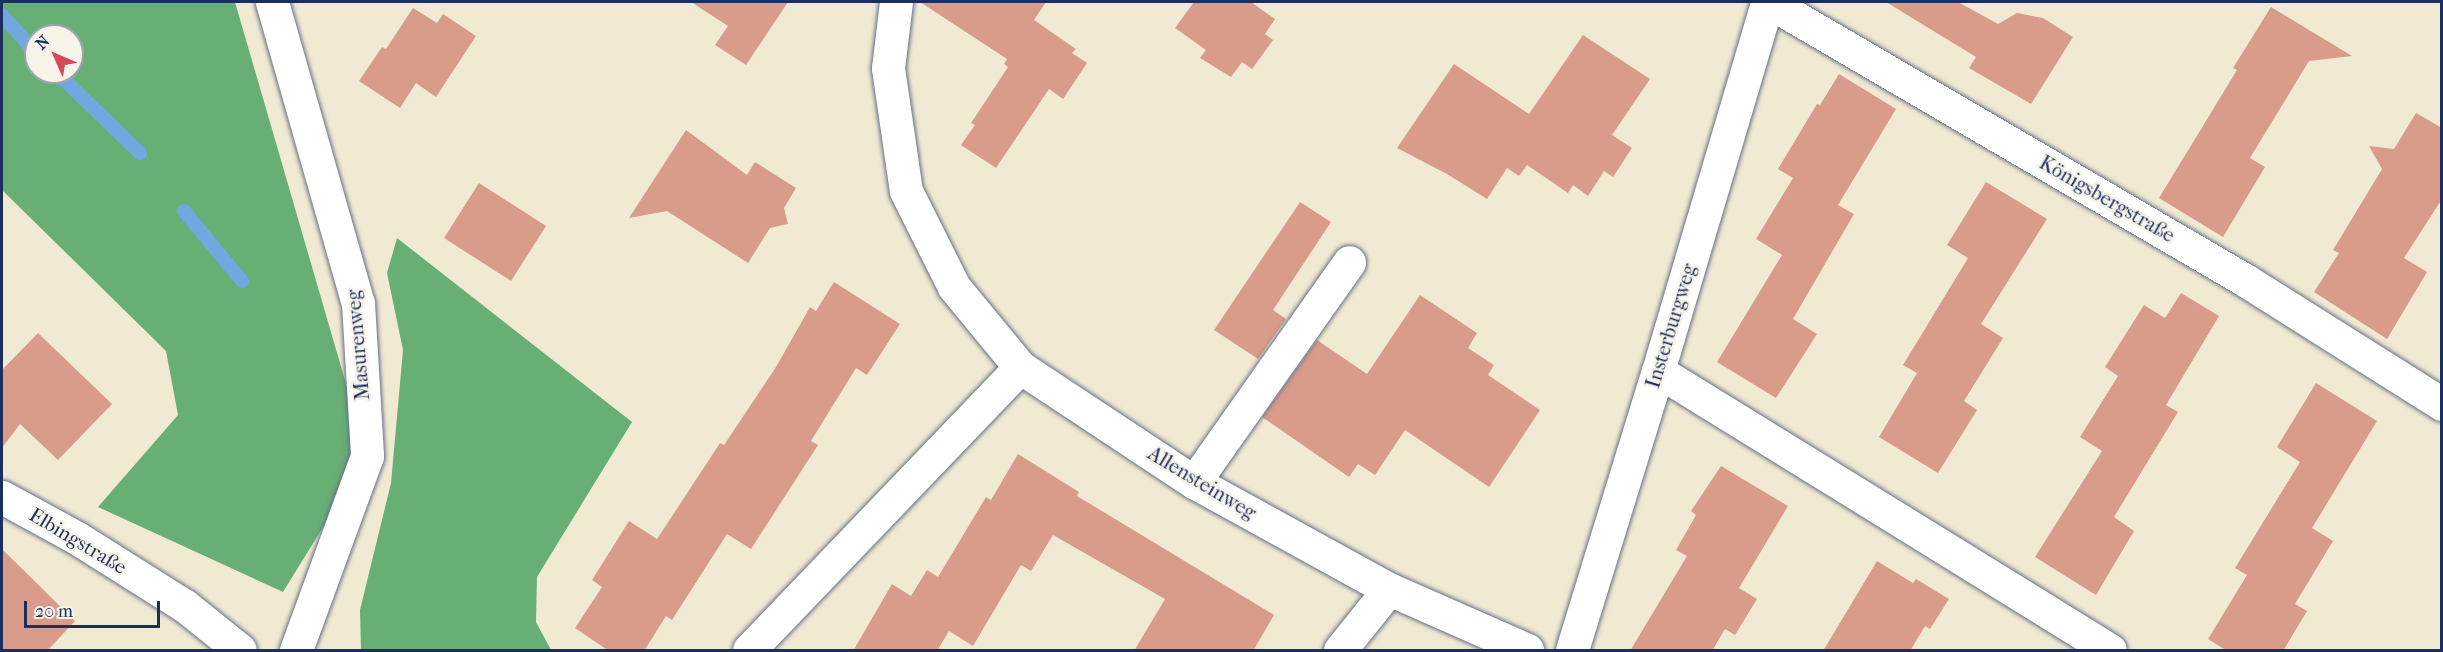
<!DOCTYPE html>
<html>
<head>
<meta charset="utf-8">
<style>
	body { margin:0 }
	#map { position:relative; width:2443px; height:652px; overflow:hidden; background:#f1ead3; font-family:"IM FELL French Canon",serif }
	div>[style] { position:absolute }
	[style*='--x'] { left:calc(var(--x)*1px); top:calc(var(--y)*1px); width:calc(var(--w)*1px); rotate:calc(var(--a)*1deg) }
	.forest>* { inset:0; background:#67af75 }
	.stream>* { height:14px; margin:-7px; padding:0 7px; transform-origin:7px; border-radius:7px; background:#73a7df }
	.building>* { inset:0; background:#d99c8b }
	.roads { filter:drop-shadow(0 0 2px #667087) drop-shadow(0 0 2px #667087) }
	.minor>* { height:33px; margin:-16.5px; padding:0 16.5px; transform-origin:16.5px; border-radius:16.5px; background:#fff }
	span { translate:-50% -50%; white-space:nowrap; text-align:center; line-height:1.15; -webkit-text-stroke:5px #f7f3e8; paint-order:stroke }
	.street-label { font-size:20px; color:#1b2f5e }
	.frame { position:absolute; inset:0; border:3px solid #1b2f5e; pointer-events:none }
	.north { position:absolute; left:24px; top:24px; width:60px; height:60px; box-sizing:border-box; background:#f7f3e8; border:2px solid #9fa5b1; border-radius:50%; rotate:315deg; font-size:16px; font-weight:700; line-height:24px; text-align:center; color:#1b2f5e }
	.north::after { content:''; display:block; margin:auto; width:21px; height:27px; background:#d1495b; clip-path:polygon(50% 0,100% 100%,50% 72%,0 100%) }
	.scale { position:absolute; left:24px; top:601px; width:136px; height:27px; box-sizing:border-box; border:3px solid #1b2f5e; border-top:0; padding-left:8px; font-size:18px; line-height:21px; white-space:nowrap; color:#1b2f5e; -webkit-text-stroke:4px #f7f3e8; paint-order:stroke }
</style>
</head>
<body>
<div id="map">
	<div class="forest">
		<div style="clip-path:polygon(evenodd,2px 2px,235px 2px,367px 456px,283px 592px,98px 507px,178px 415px,166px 351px,2px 190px,2px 2px,36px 36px,72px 36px,72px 72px,36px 72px,36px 36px)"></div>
		<div style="clip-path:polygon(397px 238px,632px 422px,537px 577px,536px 622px,551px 650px,361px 650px,360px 610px,391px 483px,403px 350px,387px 273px)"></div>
	</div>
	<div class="stream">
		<div style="--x:2;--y:15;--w:51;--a:48.2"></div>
		<div style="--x:56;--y:72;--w:117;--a:44"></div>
		<div style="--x:184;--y:211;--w:91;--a:50.4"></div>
	</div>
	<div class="building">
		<div style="clip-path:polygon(691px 2px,788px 2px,746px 65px,715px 45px,728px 26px)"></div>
		<div style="clip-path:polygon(920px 2px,1046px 2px,1034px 20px,1076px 49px,1072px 53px,1087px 63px,1063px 99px,1049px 89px,996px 168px,961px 145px,975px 125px,971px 123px,1008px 67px,1004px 64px,1007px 59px)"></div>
		<div style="clip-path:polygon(1194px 2px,1251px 2px,1275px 19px,1265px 34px,1273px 40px,1252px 69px,1242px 62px,1231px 77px,1200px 58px,1206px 50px,1175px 28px)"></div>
		<div style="clip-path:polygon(1886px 2px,1958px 2px,1998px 24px,2017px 13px,2043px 18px,2073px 37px,2031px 104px,1969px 68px,1976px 57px)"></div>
		<div style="clip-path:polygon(2271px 7px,2352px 56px,2309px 61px,2250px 158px,2265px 167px,2223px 237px,2159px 198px,2237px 70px,2233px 68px)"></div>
		<div style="clip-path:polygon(413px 8px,437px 23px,443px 14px,476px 36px,436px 97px,416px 83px,400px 108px,359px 81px,382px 47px,386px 49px)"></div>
		<div style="clip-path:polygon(1583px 35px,1650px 79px,1612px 135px,1632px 148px,1613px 177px,1604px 171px,1588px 196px,1573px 185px,1568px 193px,1527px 165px,1519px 176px,1507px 168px,1487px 199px,1447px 174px,1397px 148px,1454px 64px,1529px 114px)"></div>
		<div style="clip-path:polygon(1839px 74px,1896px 109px,1838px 205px,1854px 214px,1793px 319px,1817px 334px,1776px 398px,1717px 362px,1782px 255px,1756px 239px,1793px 178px,1778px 169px,1817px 104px,1820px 105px)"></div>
		<div style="clip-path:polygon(2416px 113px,2442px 128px,2442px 199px,2404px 258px,2427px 272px,2387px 339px,2314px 292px,2339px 253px,2333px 250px,2382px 169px,2369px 146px,2394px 149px)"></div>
		<div style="clip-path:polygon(686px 130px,747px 175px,755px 162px,796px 188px,784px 208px,788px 224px,770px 228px,748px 263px,667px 211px,629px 218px)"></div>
		<div style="clip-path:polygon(1986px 182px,2047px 219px,1981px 324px,2003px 338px,1964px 401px,1977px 410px,1938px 473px,1879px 437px,1917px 373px,1903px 365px,1968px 258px,1947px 245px)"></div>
		<div style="clip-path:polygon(479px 183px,546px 226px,511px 281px,444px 238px)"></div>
		<div style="clip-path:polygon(1300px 202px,1331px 222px,1273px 310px,1286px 319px,1258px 359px,1214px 330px)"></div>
		<div style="clip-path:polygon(834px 282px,900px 324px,867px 375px,856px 368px,811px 441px,818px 445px,751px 549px,727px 534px,672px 620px,666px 616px,644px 651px,609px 651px,575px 628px,602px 587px,592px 580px,629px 521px,657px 539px,720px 443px,724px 445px,776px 367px,810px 307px,816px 311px)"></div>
		<div style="clip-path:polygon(2181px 293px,2219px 316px,2166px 405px,2178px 412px,2114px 517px,2134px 531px,2096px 595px,2035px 557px,2102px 451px,2080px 437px,2118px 376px,2105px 367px,2144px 305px,2165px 318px)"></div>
		<div style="clip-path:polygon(1420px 295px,1477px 333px,1468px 348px,1494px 365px,1488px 375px,1540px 410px,1489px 487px,1405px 430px,1375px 475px,1358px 464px,1349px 477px,1262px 417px,1317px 340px,1367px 374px)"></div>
		<div style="clip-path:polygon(38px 333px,112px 404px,58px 460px,20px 424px,2px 448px,2px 370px)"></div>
		<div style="clip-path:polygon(2316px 383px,2377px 421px,2312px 528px,2333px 541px,2295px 604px,2307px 611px,2283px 651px,2227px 651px,2208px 639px,2247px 575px,2235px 568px,2300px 462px,2277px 447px)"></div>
		<div style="clip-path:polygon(1018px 454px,1079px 492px,1077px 496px,1274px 615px,1253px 651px,1134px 651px,1165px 599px,1053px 535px,1031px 571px,1021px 565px,973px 646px,949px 631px,937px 651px,853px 651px,892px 584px,911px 596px,927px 570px,938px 577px,986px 497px,991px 500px)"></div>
		<div style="clip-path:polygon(1721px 466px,1788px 506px,1739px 588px,1757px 599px,1735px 635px,1725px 629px,1712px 651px,1630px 651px,1687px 556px,1676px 550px,1696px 515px,1691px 511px)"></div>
		<div style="clip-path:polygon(2px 549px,75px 621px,47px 651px,2px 651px)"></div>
		<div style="clip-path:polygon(1877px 561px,1913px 583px,1916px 579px,1949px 599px,1930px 629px,1925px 626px,1910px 651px,1823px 651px)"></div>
	</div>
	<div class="roads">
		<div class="minor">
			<div style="--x:272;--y:2;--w:313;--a:74.1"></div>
			<div style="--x:358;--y:303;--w:153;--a:86.6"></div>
			<div style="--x:367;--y:456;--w:207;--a:110.1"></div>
			<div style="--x:896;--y:2;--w:66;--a:96.9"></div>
			<div style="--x:888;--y:68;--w:124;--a:81.7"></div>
			<div style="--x:906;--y:191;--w:107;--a:63.4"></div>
			<div style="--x:954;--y:287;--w:104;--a:50.5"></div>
			<div style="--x:1020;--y:367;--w:209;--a:33.5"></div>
			<div style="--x:1194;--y:482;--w:222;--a:28.8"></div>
			<div style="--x:1389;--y:589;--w:151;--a:23.8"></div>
			<div style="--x:1769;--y:2;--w:551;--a:30.29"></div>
			<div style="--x:2245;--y:280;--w:233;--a:32.2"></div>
			<div style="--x:1658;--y:371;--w:531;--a:31.69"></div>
			<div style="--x:1194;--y:482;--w:269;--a:-54.8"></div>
			<div style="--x:2;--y:497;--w:85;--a:28.7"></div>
			<div style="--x:77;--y:538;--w:128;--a:32.2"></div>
			<div style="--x:185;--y:606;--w:70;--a:38.7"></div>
			<div style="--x:749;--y:650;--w:392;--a:-46.2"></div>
			<div style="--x:1340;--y:650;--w:78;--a:-51.2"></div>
			<div style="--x:1572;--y:650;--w:292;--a:-72.9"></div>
			<div style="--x:1658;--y:371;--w:385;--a:-73.5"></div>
		</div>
	</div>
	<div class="street-label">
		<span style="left:2107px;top:199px;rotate:30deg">Königsbergstraße</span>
		<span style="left:1671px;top:326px;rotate:-73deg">Insterburgweg</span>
		<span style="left:358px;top:345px;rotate:-95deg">Masurenweg</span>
		<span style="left:1202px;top:483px;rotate:31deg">Allensteinweg</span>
		<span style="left:78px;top:541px;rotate:31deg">Elbingstraße</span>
	</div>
	<div class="frame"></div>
	<div class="north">N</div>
	<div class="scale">20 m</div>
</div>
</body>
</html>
